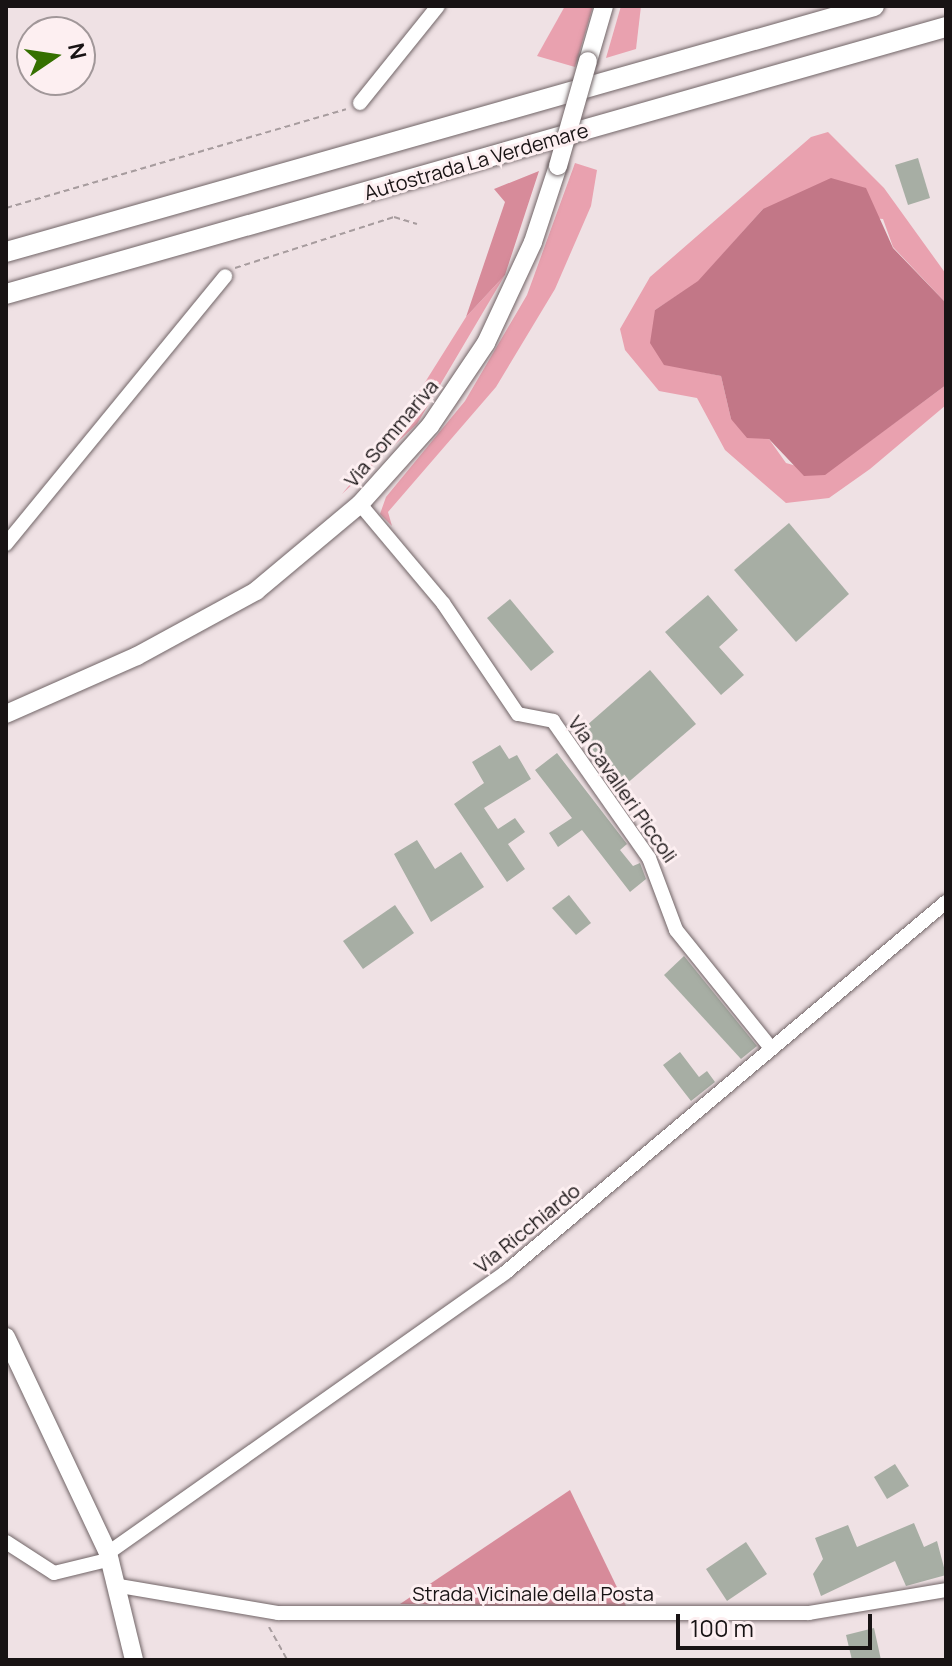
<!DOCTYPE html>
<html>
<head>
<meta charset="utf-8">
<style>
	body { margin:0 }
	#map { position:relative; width:952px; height:1666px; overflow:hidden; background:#efe1e4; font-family:Manrope,sans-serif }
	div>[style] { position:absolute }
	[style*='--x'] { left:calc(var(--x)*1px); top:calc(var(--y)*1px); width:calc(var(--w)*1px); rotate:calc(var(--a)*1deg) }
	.green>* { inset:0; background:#e9a1af }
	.forest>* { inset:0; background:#d78b9a }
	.water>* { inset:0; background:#c27787 }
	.building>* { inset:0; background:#a7aea4 }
	.path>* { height:2px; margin-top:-1px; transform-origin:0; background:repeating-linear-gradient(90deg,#a79c9e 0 6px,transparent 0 10px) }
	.roads { filter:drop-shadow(0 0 2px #716567) drop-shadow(0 0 2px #716567) }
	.minor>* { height:14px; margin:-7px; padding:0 7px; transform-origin:7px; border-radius:7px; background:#fff }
	.major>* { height:18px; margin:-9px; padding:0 9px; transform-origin:9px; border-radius:9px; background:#fff }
	.highway>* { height:20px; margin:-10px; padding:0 10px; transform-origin:10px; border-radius:10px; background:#fff }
	.bridges { filter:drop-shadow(0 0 2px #716567) drop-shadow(0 0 2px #716567) }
	.major-bridge>* { height:18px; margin:-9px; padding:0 9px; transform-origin:9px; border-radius:9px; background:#fff }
	span { translate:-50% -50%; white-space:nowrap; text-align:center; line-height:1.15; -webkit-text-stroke:6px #fdeff1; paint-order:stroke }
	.street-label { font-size:20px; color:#181314 }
	.frame { position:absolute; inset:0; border:8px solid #181314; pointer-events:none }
	.north { position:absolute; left:16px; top:16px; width:80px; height:80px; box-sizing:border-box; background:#fdeff1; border:2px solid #a19799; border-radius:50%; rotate:77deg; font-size:22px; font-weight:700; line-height:32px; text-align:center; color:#181314 }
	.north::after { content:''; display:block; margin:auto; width:28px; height:36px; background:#357000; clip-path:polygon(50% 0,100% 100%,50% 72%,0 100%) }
	.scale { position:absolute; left:676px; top:1614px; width:196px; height:36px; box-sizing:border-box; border:4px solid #181314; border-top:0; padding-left:10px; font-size:24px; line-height:28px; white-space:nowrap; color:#181314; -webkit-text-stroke:6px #fdeff1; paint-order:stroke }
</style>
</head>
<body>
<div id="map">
	<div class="green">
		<div style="clip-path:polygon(565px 6px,593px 6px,575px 67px,537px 56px)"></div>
		<div style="clip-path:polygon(621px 6px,641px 6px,636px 49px,606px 58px)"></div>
		<div style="clip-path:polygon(828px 132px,884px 188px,946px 274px,946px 303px,893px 247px,883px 219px,763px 209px,698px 282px,655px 310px,689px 369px,721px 376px,731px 419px,769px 439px,786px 463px,825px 474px,946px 385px,946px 405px,870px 469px,829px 498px,786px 503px,725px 450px,697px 398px,659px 391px,625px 350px,620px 329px,650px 277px,811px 137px)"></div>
		<div style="clip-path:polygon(575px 163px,597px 170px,591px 206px,555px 289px,496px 387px,388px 512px,392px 526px,380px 514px,386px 497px,465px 401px,527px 295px)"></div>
		<div style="clip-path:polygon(505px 275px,417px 424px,342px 494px,395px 430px,466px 317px)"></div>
	</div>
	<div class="forest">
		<div style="clip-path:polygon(539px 171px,505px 275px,466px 317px,505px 202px,494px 189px)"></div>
		<div style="clip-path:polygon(570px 1490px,627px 1608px,400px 1604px)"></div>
	</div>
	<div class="water">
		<div style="clip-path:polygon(831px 178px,866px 188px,893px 248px,946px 303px,946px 385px,825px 475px,804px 476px,769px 439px,747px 438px,731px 419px,721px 376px,664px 365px,650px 343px,655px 310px,698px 281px,763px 209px)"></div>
	</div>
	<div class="building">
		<div style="clip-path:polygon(918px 158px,930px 198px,908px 205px,895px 165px)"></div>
		<div style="clip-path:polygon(789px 523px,849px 594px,796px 642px,734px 570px)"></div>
		<div style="clip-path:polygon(708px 595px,738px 630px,719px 647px,744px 675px,721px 695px,665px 632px)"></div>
		<div style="clip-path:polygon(510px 599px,554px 652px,531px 671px,487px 618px)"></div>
		<div style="clip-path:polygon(650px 670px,696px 724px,624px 786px,578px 733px)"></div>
		<div style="clip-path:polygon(500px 745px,509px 759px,517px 755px,531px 779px,484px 808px,498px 829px,515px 818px,525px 832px,508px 844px,525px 869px,507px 882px,454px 804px,484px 783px,472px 762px)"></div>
		<div style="clip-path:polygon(557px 753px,627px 844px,620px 850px,633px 866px,640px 863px,646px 879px,630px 892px,582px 830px,558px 847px,549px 833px,572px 818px,535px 770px)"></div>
		<div style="clip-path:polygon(417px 840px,435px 869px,461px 852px,484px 887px,431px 922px,394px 854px)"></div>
		<div style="clip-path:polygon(569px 895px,591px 923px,576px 935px,552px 908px)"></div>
		<div style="clip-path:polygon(395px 905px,414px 933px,363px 969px,343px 941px)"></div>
		<div style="clip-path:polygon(684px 956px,757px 1046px,741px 1059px,664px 975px)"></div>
		<div style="clip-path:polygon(680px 1052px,699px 1077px,707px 1071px,715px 1082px,691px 1101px,663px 1065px)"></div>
		<div style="clip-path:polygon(895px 1464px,909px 1486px,887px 1499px,874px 1477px)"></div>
		<div style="clip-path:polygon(914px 1523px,924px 1547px,937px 1541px,946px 1575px,906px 1586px,895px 1561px,821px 1596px,813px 1574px,823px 1559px,815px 1538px,848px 1525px,857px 1547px)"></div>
		<div style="clip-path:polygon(746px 1542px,767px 1574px,727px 1601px,706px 1569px)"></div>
		<div style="clip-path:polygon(874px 1628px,881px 1660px,852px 1660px,846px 1635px)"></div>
	</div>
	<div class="path">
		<div style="--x:6;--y:208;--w:354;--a:-16.2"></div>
		<div style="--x:235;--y:268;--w:167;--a:-17.8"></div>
		<div style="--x:394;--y:217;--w:24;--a:17"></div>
		<div style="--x:269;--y:1627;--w:38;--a:61"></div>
	</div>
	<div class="roads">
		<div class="minor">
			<div style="--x:360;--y:103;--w:124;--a:-51.2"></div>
			<div style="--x:360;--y:504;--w:129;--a:50"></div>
			<div style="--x:443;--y:603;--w:134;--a:56"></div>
			<div style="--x:518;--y:714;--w:36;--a:11"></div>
			<div style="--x:553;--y:721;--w:167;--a:55"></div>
			<div style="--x:649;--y:858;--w:77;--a:69.4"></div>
			<div style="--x:676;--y:930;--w:150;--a:51.2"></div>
			<div style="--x:6;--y:544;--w:346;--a:-50.7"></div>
			<div style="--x:6;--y:1542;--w:57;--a:32.9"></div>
			<div style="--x:54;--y:1573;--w:59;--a:-13.8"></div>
			<div style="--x:108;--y:1553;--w:487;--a:-35.2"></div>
			<div style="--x:506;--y:1272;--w:575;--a:-40.06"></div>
			<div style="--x:120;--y:1586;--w:160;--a:9.7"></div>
			<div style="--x:278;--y:1613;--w:531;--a:0"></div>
			<div style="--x:809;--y:1613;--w:139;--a:-9.5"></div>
		</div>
		<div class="major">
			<div style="--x:588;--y:61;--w:57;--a:-73.8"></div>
			<div style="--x:6;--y:714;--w:143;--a:-23.9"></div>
			<div style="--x:137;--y:656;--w:136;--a:-28.6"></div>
			<div style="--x:256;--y:591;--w:136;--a:-39.9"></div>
			<div style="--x:360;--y:504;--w:105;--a:-48.1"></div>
			<div style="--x:430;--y:426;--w:100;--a:-56"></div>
			<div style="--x:486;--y:343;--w:111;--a:-65"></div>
			<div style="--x:533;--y:242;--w:80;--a:-71.8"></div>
			<div style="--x:6;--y:1337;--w:239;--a:64.7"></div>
			<div style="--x:108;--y:1553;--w:110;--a:76.3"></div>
		</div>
		<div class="highway">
			<div style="--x:6;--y:252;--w:902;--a:-15.82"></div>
			<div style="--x:6;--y:294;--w:977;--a:-15.86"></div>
		</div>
	</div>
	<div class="bridges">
		<div class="major-bridge">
			<div style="--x:558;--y:166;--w:109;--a:-74.1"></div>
		</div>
	</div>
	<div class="street-label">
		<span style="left:476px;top:161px;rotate:-16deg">Autostrada La Verdemare</span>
		<span style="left:391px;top:433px;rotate:-50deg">Via Sommariva</span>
		<span style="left:623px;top:789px;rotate:55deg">Via Cavalleri Piccoli</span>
		<span style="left:527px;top:1228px;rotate:-39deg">Via Ricchiardo</span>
		<span style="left:533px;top:1593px">Strada Vicinale della Posta</span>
	</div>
	<div class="frame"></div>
	<div class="north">N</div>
	<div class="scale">100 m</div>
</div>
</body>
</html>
